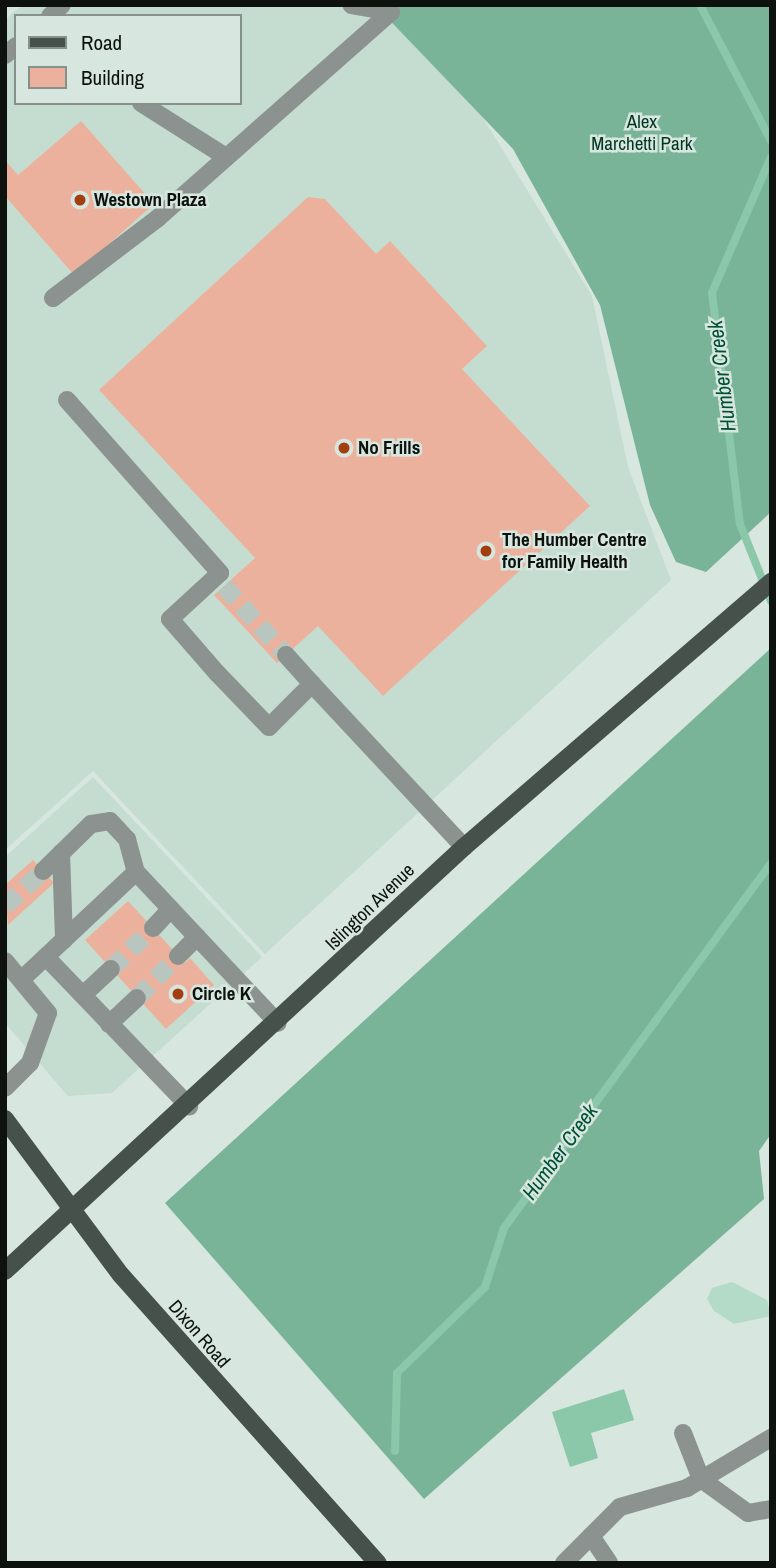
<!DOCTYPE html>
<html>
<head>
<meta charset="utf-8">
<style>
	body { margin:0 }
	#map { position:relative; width:776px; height:1568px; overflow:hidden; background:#d7e6de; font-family:"Archivo Narrow",sans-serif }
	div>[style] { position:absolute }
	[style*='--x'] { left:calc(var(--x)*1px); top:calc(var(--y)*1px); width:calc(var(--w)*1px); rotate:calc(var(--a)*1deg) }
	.built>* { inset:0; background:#c5ddd0 }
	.green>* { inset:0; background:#b3dbc7 }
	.forest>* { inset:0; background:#79b498 }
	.water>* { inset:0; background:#8bc7a9 }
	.stream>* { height:8px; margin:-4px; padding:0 4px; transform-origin:4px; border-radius:4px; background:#8bc7a9 }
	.building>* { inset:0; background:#ecb19c }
	.minor-tunnel>* { height:18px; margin-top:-9px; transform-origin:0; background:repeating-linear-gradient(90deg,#b9c6bf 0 18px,transparent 0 27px) }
	.minor>* { height:18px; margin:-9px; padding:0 9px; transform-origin:9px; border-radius:9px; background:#8c928f }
	.major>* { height:18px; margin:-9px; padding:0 9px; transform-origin:9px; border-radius:9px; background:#46514c }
	.dots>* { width:19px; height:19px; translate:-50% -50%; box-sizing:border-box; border:4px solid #d7e6de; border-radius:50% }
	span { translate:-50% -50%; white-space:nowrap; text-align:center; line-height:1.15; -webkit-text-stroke:5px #d7e6de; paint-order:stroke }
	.park-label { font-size:19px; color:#023623 }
	.poi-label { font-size:19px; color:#0d120f; font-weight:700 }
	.left { translate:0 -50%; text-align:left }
	.street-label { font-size:19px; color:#0d120f }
	.water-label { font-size:21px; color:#005137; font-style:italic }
	.frame { position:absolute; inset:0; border:7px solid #0d120f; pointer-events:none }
	.legend { position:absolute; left:14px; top:14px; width:228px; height:91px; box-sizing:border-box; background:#d7e6de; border:2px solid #86918b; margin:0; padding:9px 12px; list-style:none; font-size:21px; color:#0d120f }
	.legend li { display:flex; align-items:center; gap:14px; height:35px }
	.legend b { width:35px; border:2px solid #86918b }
</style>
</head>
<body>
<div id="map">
	<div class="built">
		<div style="clip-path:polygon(evenodd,22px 5px,414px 5px,592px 296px,628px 467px,671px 580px,265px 954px,93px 771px,5px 850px,5px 20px,22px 5px,16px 16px,240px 16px,240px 103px,16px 103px,16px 16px)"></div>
		<div style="clip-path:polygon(93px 777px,262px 957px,112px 1093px,68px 1096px,5px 1023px,5px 857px)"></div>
	</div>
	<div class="green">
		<div style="clip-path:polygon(732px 1282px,767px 1300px,771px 1316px,734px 1324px,714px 1311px,707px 1299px,712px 1288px)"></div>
	</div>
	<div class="forest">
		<div style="clip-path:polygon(375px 5px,771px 5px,771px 512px,706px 572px,676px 562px,650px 505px,600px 305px,513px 149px)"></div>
		<div style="clip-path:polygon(771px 648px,771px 1134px,759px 1151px,764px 1199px,424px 1499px,165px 1203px)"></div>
	</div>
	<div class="water">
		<div style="clip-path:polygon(624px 1389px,634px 1420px,591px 1433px,598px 1458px,570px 1467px,552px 1412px)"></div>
	</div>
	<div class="stream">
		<div style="--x:700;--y:5;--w:153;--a:62.4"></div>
		<div style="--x:771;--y:157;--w:148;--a:113.5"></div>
		<div style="--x:712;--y:293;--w:233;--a:83.1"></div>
		<div style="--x:740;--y:524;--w:83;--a:68.1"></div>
		<div style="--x:395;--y:1451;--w:78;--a:-88.5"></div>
		<div style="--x:397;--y:1373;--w:123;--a:-44.3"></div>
		<div style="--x:485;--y:1287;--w:62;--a:-72.1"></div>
		<div style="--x:504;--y:1228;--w:452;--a:-53.8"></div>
	</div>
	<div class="building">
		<div style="clip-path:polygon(81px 121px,154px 204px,74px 275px,5px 196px,5px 160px,18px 175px)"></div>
		<div style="clip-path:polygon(308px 197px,325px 199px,376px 254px,390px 241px,487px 346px,462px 369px,590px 506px,383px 696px,318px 626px,277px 663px,214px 595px,255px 558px,99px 390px)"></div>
		<div style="clip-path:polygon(33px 860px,54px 883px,8px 925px,5px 885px)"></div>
		<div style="clip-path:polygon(128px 901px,185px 963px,190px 958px,214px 985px,166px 1029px,85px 940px)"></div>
	</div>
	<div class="minor-tunnel">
		<div style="--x:224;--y:586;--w:93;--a:48.1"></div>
		<div style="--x:5;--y:906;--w:52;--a:-42.6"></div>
		<div style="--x:111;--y:969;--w:59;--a:-44.3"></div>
		<div style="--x:137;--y:998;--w:59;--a:-45.7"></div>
	</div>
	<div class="minor">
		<div style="--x:50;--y:16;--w:16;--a:-43"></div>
		<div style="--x:5;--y:55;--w:14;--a:-39"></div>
		<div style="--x:141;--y:103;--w:101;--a:32.4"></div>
		<div style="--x:53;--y:298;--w:132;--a:-37.3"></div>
		<div style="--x:158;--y:218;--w:311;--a:-41.5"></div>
		<div style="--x:391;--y:12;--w:40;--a:-170"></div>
		<div style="--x:67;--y:400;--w:231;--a:48.5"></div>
		<div style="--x:220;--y:573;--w:68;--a:137.4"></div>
		<div style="--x:170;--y:619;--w:72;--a:49"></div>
		<div style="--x:217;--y:673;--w:75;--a:46.1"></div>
		<div style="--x:269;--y:727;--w:61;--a:-45"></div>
		<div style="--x:312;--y:684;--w:223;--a:47"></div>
		<div style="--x:286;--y:655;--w:39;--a:48"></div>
		<div style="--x:61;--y:853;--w:87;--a:88"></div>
		<div style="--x:43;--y:871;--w:67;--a:-44.4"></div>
		<div style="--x:91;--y:824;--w:19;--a:-9"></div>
		<div style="--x:110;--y:821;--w:25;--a:47"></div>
		<div style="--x:127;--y:839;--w:34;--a:75"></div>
		<div style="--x:153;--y:928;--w:26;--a:-47"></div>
		<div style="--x:178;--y:956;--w:27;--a:-45"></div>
		<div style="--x:46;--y:957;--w:207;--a:46.2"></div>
		<div style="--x:5;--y:961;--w:67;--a:50.4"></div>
		<div style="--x:48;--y:1013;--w:53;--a:109.8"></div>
		<div style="--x:30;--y:1063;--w:35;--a:135"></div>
		<div style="--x:22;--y:979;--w:156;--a:-43.2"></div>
		<div style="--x:136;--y:872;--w:207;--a:46.8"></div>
		<div style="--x:83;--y:995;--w:38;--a:-43"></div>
		<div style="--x:109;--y:1024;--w:38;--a:-43"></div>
		<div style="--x:683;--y:1433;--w:49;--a:68.6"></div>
		<div style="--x:701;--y:1479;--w:58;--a:35.9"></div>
		<div style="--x:748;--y:1513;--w:23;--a:-10"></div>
		<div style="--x:591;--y:1536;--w:32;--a:56"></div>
		<div style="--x:564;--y:1563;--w:79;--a:-45"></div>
		<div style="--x:620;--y:1507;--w:70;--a:-15.8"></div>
		<div style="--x:687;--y:1488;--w:98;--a:-30.8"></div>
	</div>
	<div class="major">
		<div style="--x:5;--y:1119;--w:194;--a:53.4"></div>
		<div style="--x:121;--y:1275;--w:386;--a:48.3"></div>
		<div style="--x:5;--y:1271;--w:625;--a:-42.73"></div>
		<div style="--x:464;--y:847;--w:406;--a:-40.8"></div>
	</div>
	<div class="dots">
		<div style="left:80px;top:200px;background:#a33e10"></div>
		<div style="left:344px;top:448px;background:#a33e10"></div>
		<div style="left:486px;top:551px;background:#a33e10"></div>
		<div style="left:178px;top:994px;background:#a33e10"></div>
	</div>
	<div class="park-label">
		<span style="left:642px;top:133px">Alex<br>Marchetti Park</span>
	</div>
	<div class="poi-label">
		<span class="left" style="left:94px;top:200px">Westown Plaza</span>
		<span class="left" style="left:358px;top:448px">No Frills</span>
		<span class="left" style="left:502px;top:551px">The Humber Centre<br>for Family Health</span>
		<span class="left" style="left:192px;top:994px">Circle K</span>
	</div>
	<div class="street-label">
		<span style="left:370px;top:907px;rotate:-44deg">Islington Avenue</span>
		<span style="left:199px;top:1334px;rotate:49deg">Dixon Road</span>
	</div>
	<div class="water-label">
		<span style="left:722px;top:376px;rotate:-97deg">Humber Creek</span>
		<span style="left:560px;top:1152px;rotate:-54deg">Humber Creek</span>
	</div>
	<div class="frame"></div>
	<ul class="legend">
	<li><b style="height:9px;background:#46514c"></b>Road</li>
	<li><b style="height:19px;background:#ecb19c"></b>Building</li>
	</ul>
</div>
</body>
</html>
